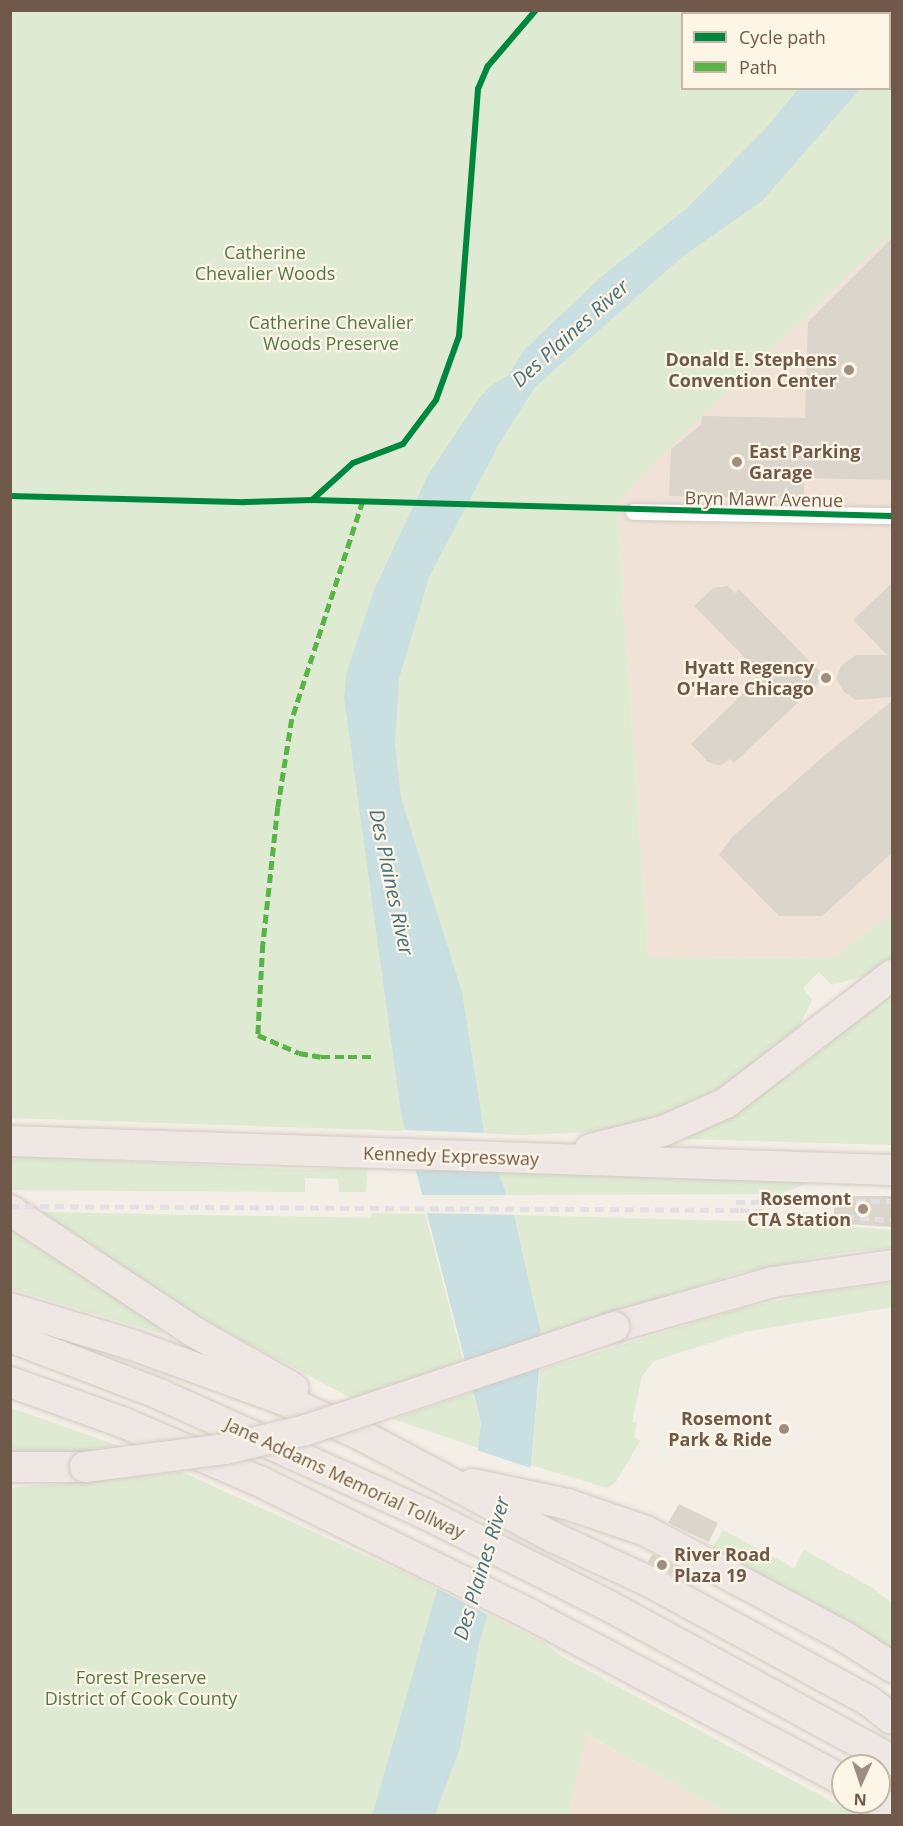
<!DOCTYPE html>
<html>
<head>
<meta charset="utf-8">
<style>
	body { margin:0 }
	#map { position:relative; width:903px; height:1826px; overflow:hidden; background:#f3efe6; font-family:"Open Sans",sans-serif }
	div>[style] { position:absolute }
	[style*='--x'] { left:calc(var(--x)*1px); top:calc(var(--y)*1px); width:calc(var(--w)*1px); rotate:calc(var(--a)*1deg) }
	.commercial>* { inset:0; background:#f1e2d7 }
	.green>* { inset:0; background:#deead2 }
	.water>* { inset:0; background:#c9dfe2 }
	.pier>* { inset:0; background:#f3efe6 }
	.building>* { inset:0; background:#dcd5cc }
	.roads { filter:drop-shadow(0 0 2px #d1cac2) drop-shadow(0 0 2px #d1cac2) }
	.street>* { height:16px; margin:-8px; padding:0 8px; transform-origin:8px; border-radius:8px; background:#fdfdfb }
	.highway>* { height:30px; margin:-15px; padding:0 15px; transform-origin:15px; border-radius:15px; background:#efe7e3 }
	.rail>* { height:4.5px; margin-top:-2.25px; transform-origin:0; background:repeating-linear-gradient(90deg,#e3e0e3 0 9px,transparent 0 15px) }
	.bridges { filter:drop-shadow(0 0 2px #d3cbc4) drop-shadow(0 0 2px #d3cbc4) }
	.highway-bridge>* { height:30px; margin:-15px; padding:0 15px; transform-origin:15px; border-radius:15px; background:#efe7e3 }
	.quiet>* { height:4.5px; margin-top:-2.25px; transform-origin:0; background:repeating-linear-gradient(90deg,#59b447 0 9px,transparent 0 13.5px) }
	.cycleway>* { height:6px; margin:-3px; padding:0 3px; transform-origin:3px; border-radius:3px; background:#00873e }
	.dots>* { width:16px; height:16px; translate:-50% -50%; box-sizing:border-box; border:3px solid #fdf5e6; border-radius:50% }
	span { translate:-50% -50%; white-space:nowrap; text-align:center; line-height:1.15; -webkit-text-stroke:4.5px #fdf5e6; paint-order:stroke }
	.park-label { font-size:18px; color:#527946 }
	.poi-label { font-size:18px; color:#6e594a; font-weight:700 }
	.right { translate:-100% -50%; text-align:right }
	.left { translate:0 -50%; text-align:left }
	.street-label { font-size:18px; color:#6e594a }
	.water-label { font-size:20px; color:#477380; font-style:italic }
	.frame { position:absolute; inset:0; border:12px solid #6e594a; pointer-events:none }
	.legend { position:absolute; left:681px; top:12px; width:210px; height:78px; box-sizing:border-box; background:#fdf5e6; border:2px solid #c4b7a8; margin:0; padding:8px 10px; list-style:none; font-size:18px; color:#6e594a }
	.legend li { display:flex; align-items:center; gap:12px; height:30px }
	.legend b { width:30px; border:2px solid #c4b7a8 }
	.north { position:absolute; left:831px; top:1754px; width:60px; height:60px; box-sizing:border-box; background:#fdf5e6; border:2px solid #c4b7a8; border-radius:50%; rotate:183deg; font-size:16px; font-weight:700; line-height:24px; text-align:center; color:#6e594a }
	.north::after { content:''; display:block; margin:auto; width:21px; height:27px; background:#9d8e81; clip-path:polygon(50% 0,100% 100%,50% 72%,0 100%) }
</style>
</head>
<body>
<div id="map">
	<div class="commercial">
		<div style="clip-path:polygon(892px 229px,892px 914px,833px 958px,648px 957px,616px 505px,602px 503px)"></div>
		<div style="clip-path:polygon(585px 1734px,731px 1815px,569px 1816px)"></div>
	</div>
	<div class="green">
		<div style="clip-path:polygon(evenodd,11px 11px,892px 11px,892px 233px,643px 473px,616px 504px,648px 957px,833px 958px,892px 914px,892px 957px,868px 975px,832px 985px,819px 972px,803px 988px,812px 1000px,791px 1043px,718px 1094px,672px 1115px,590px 1132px,526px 1135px,11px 1118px,11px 11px,682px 14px,890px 14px,890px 88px,682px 88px,682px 14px)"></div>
		<div style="clip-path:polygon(892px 990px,892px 1145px,684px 1139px,682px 1136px,727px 1116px,799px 1068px)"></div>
		<div style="clip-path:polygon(11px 1156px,310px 1170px,368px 1167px,366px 1192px,339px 1192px,338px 1179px,305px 1178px,305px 1192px,12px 1190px)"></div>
		<div style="clip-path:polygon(498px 1171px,813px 1181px,780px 1194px,507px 1195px)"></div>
		<div style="clip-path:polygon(41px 1212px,371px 1218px,371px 1213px,425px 1214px,464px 1363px,355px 1400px,178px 1306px)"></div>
		<div style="clip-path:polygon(514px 1215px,775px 1222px,892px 1230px,892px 1248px,840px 1253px,734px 1274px,542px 1338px)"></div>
		<div style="clip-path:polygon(10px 1224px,111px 1295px,149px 1317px,166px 1335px,11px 1289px)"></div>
		<div style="clip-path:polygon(892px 1283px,892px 1307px,745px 1332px,654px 1361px,642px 1376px,632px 1422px,637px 1423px,634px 1437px,640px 1441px,616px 1482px,607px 1488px,531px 1465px,540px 1370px,735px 1310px,807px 1294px)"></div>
		<div style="clip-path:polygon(472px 1392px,481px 1423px,478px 1448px,393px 1419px)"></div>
		<div style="clip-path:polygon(10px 1408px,34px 1416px,131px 1450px,11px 1455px)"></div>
		<div style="clip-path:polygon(182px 1472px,413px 1577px,543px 1642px,561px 1656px,857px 1815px,731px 1815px,586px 1734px,569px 1815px,11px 1815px,10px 1488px)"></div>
		<div style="clip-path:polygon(723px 1530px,794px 1568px,804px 1550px,871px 1587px,892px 1603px,892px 1650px,713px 1547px)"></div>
	</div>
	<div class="water">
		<div style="clip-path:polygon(868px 10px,892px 11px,890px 53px,890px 14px,865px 13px)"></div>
		<div style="clip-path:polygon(798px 89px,860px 89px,762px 201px,682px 257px,535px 387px,499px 444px,429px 577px,399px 679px,395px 745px,401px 798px,462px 992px,484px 1132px,514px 1215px,542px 1338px,531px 1465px,479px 1644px,460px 1748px,435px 1815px,372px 1816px,478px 1448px,481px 1423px,401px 1113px,344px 697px,347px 671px,374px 590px,428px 475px,480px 397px,490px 386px,509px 375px,524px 350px,600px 278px,687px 208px,767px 127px)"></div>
	</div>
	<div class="pier">
		<div style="clip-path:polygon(402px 1130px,487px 1133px,501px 1171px,411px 1168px)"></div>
		<div style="clip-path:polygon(418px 1195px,510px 1195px,517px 1215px,422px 1213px)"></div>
		<div style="clip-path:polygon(474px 1449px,533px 1469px,490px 1616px,436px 1588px)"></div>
	</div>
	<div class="building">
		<div style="clip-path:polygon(892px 238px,892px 480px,804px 478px,804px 499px,669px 496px,671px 449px,701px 425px,702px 416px,805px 418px,808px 322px)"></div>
		<div style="clip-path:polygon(892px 583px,892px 697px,856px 700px,844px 692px,836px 678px,842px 665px,856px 655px,887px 655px,853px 620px)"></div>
		<div style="clip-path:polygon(728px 586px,735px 593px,739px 589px,825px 677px,734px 763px,730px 759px,721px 766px,708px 762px,691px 744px,762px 675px,694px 606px,713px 588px)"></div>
		<div style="clip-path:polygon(892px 701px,892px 853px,822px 916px,779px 916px,719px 855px,732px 837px,826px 754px)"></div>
		<div style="clip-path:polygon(834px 1196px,892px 1196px,892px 1227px,834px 1223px)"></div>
		<div style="clip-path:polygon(679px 1504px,718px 1523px,709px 1542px,668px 1523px)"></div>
		<div style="clip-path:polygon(652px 1554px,676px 1567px,672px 1574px,648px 1562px)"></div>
	</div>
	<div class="roads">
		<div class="street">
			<div style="--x:634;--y:512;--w:258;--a:0.9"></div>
		</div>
		<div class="highway">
			<div style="--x:10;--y:1141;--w:882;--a:1.88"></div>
			<div style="--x:590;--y:1149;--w:75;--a:-13.9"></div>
			<div style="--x:663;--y:1131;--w:69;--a:-24"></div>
			<div style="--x:726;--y:1103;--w:210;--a:-37.6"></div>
			<div style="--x:10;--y:1210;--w:221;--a:33.5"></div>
			<div style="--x:194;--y:1332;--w:114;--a:29.5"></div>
			<div style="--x:10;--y:1308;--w:128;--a:16.7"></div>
			<div style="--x:133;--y:1345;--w:161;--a:20"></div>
			<div style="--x:284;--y:1400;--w:82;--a:24.4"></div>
			<div style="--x:359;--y:1434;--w:222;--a:28"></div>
			<div style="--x:555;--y:1538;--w:105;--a:24.9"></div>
			<div style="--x:650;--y:1582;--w:249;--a:28.5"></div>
			<div style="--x:869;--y:1701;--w:29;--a:38"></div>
			<div style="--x:614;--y:1327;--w:165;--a:-15.8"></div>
			<div style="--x:773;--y:1282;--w:120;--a:-8.1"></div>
			<div style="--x:10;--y:1337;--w:160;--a:20.9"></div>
			<div style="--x:159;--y:1394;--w:290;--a:24.2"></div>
			<div style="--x:424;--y:1513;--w:207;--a:26.7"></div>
			<div style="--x:609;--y:1606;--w:322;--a:28.6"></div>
			<div style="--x:10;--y:1382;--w:119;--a:19.7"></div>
			<div style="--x:122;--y:1422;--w:149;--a:23.3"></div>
			<div style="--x:259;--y:1481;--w:303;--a:26.2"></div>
			<div style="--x:531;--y:1615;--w:353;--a:27.9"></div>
			<div style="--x:10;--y:1467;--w:75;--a:0"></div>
			<div style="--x:472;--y:1484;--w:97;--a:11.9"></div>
			<div style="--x:567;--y:1504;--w:83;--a:18.9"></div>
			<div style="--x:646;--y:1531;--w:225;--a:28"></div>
			<div style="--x:845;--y:1637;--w:56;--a:32.6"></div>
			<div style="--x:879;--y:1802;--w:16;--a:35"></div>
		</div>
	</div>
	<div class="rail">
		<div style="--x:736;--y:1202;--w:156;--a:-0.4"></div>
		<div style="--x:10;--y:1206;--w:730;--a:0.31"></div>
		<div style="--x:740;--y:1210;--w:152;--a:3.8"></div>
	</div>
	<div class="bridges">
		<div class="highway-bridge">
			<div style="--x:85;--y:1467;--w:142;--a:-7.3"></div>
			<div style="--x:226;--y:1449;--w:82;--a:-13.4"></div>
			<div style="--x:306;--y:1430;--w:325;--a:-18.5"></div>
		</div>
	</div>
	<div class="quiet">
		<div style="--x:363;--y:501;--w:229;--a:108"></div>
		<div style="--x:292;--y:719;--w:89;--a:99"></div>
		<div style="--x:278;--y:807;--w:138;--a:96.2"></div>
		<div style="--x:263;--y:944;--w:91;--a:93.1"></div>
		<div style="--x:258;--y:1035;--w:45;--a:23.7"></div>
		<div style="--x:299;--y:1053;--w:22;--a:10"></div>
		<div style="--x:321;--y:1057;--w:50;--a:0"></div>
	</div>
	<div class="cycleway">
		<div style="--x:10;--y:496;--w:235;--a:1.5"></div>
		<div style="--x:245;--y:502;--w:67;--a:-1.7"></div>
		<div style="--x:312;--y:500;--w:55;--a:-42.1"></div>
		<div style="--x:353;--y:463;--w:53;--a:-20.8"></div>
		<div style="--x:403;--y:444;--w:55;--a:-53.1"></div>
		<div style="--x:436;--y:400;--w:68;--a:-70.2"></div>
		<div style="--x:459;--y:336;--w:248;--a:-85.6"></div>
		<div style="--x:478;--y:89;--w:25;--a:-67"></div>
		<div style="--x:488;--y:66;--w:74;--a:-49.4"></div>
		<div style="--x:312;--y:500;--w:580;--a:1.58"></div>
	</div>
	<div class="dots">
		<div style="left:849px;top:370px;background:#9d8e81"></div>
		<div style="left:737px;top:462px;background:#9d8e81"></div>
		<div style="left:826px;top:678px;background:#9d8e81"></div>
		<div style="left:863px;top:1209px;background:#9d8e81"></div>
		<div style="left:784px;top:1429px;background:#9d8e81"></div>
		<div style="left:662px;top:1565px;background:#9d8e81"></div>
	</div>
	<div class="park-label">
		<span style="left:265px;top:263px">Catherine<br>Chevalier Woods</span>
		<span style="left:331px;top:333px">Catherine Chevalier<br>Woods Preserve</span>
		<span style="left:141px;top:1688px">Forest Preserve<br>District of Cook County</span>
	</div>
	<div class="poi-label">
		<span class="right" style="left:837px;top:370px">Donald E. Stephens<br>Convention Center</span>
		<span class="left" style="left:749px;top:462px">East Parking<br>Garage</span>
		<span class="right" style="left:814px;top:678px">Hyatt Regency<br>O'Hare Chicago</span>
		<span class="right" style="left:851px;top:1209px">Rosemont<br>CTA Station</span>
		<span class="right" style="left:772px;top:1429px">Rosemont<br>Park &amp; Ride</span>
		<span class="left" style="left:674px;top:1565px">River Road<br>Plaza 19</span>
	</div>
	<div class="street-label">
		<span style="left:764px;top:499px;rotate:1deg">Bryn Mawr Avenue</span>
		<span style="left:451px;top:1156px;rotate:2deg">Kennedy Expressway</span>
		<span style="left:345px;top:1478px;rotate:25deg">Jane Addams Memorial Tollway</span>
	</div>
	<div class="water-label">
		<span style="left:570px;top:333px;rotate:-42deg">Des Plaines River</span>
		<span style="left:392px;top:882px;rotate:78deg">Des Plaines River</span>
		<span style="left:481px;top:1568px;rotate:-73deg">Des Plaines River</span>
	</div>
	<div class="frame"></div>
	<ul class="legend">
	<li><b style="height:8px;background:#00873e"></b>Cycle path</li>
	<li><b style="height:8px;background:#59b447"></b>Path</li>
	</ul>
	<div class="north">N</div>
</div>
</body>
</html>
